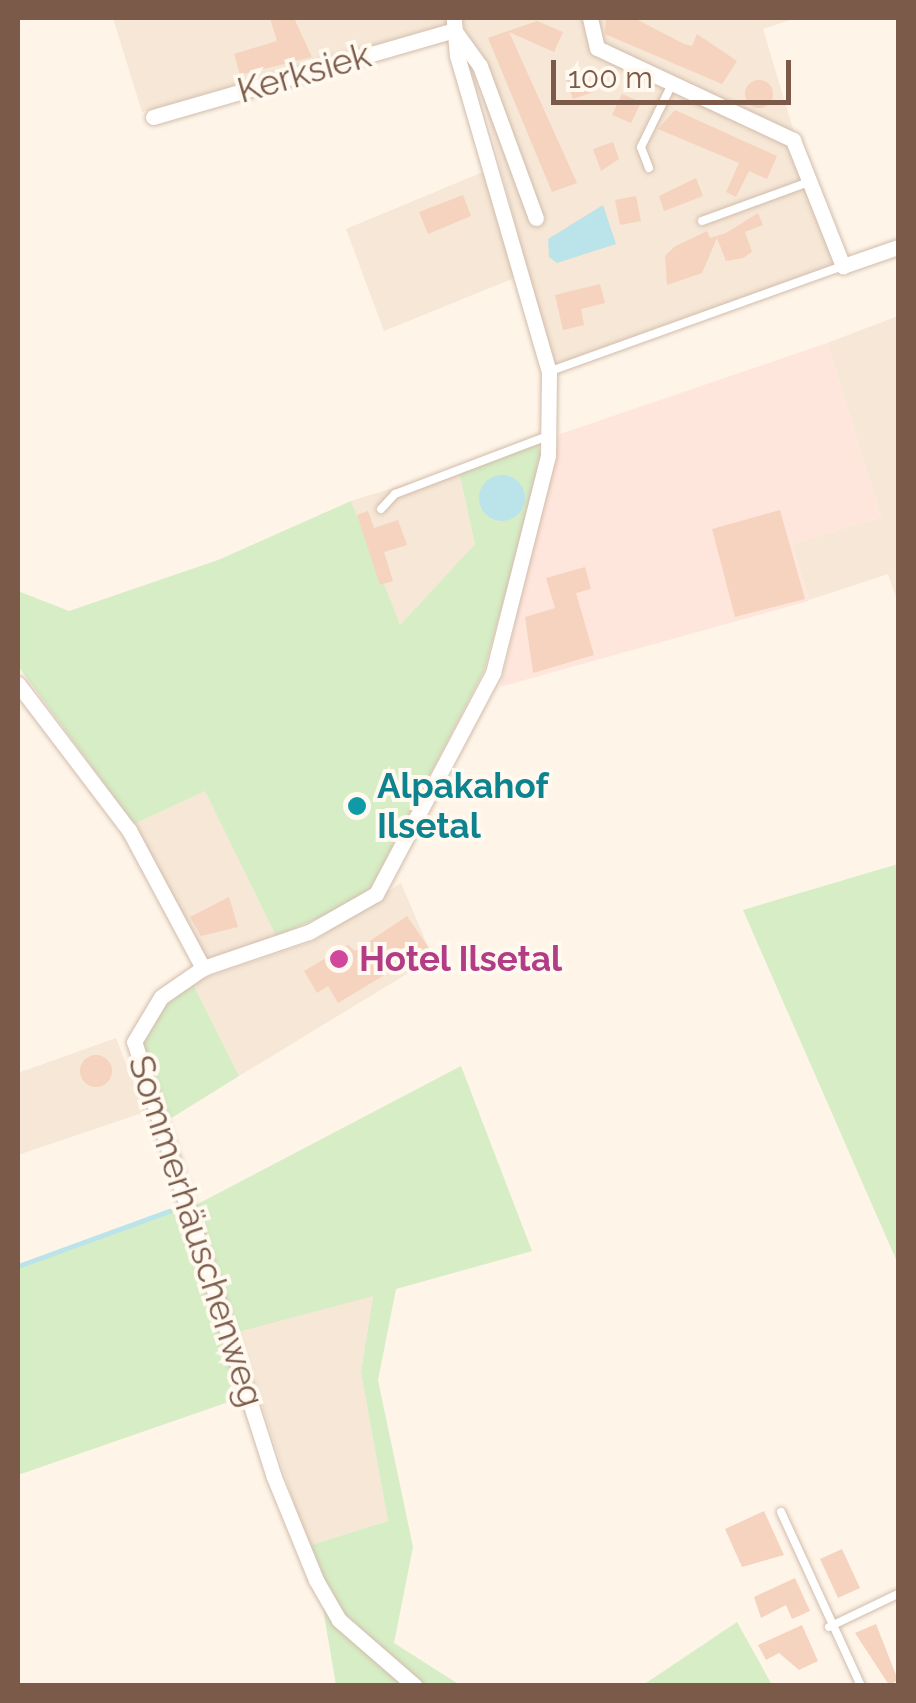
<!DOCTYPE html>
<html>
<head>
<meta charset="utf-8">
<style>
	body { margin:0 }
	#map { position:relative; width:916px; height:1703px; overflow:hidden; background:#fef5e8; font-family:Raleway,sans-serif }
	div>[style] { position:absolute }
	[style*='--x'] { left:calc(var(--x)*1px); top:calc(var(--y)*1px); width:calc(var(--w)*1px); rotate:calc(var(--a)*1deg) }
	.residential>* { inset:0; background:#f6e7d6 }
	.commercial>* { inset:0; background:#ffe6dc }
	.green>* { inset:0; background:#d6edc5 }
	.water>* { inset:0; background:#bbe4ea }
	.round { border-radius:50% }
	.stream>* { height:5px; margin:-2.5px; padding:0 2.5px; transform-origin:2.5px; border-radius:2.5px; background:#bbe4ea }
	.building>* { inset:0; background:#f5d3be }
	.roads { filter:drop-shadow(0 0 2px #d2bcac) drop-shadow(0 0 2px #d2bcac) }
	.service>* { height:8px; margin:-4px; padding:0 4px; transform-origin:4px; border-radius:4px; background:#fff }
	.minor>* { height:15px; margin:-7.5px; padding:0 7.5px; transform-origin:7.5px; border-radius:7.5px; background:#fff }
	.dots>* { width:28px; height:28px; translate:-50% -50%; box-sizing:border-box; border:5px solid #fff9f0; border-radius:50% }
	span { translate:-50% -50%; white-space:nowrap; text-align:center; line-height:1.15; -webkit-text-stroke:8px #fff9f0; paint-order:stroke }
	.street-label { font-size:35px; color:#7b5a4a }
	.culture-label { font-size:35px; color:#0d838f; font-weight:700 }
	.left { translate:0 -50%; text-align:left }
	.hotel-label { font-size:35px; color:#b23c85; font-weight:700 }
	.frame { position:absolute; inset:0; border:20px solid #7b5a4a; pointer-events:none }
	.scale { position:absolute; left:551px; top:60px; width:240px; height:45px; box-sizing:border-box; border:5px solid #7b5a4a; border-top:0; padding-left:12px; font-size:30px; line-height:35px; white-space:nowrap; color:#7b5a4a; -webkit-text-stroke:8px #fff9f0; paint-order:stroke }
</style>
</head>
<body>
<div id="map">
	<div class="residential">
		<div style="clip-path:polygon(113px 18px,447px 18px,447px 24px,142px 112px)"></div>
		<div style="clip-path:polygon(462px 18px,796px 18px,763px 29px,834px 266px,552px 367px)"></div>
		<div style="clip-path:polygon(483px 172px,517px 277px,384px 331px,346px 229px)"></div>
		<div style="clip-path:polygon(898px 316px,898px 603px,888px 574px,809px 600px,792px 544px,881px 517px,827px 343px)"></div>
		<div style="clip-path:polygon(458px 468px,475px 544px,399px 626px,351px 501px)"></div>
		<div style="clip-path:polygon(205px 791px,276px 936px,203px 960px,134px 824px)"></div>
		<div style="clip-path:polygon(401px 883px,433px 958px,239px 1076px,192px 982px,314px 941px)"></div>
		<div style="clip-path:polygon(116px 1038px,145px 1112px,18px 1155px,18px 1073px)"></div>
		<div style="clip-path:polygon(373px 1295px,361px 1372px,388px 1521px,308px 1546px,238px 1332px)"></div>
	</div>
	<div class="commercial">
		<div style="clip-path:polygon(827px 343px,881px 517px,792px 544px,809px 601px,500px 687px,560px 434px)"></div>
	</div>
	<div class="green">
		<div style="clip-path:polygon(534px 437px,543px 459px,484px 671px,371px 888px,338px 910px,276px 936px,205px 791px,134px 824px,18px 666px,18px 591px,69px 611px,218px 560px,351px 501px,400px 625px,475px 544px,458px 468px)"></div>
		<div style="clip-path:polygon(898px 864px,898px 1264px,743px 910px)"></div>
		<div style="clip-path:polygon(192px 982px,239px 1076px,165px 1122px,141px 1040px,164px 1002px)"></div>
		<div style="clip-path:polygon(461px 1066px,532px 1251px,396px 1289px,378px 1380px,413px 1547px,394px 1643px,460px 1685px,336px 1685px,320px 1591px,326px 1588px,308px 1546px,388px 1521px,361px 1372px,373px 1296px,238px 1332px,192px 1207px)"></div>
		<div style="clip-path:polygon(184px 1206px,243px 1397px,18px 1475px,18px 1266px)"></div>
		<div style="clip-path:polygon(737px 1622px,772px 1685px,643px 1685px)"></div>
	</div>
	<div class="water">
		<div style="clip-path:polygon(603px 205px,616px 244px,557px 263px,549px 257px,548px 239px)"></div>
		<div class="round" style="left:479px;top:475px;width:46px;height:46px"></div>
	</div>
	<div class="stream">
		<div style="--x:18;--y:1266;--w:161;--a:-20"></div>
	</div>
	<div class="building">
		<div style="clip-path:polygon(270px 18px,294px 18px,312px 57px,240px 75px,234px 54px,277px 41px)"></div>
		<div style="clip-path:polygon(606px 18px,634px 18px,684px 44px,692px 46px,697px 34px,737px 61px,722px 84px,605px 34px)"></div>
		<div style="clip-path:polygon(537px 21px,563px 32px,554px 52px,509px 32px,577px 183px,552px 192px,488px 38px)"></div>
		<div style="clip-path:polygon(585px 70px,593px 92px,573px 99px,565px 77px)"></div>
		<div class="round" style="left:745px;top:80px;width:28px;height:28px"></div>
		<div style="clip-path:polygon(622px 94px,641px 102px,631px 123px,612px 115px)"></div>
		<div style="clip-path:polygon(675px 110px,777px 156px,767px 179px,749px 171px,736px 197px,726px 192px,739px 163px,658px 129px)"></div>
		<div style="clip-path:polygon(613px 142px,619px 159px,601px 171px,593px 149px)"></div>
		<div style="clip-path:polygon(696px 178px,703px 196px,664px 211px,659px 196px)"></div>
		<div style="clip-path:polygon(463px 195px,471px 216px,428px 234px,419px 212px)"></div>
		<div style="clip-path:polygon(636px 196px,641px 221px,620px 225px,615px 200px)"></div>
		<div style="clip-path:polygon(758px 213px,763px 225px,745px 232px,752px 252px,743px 258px,726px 261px,717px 238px,702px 273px,667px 285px,665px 256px,674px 247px,707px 231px,710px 238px,726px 233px)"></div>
		<div style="clip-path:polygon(600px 284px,605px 303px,581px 309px,584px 325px,563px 330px,555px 295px)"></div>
		<div style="clip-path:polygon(780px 510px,805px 599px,735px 617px,712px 529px)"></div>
		<div style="clip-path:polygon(368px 511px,374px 528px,398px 520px,407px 545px,384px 552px,393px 581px,380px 585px,357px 515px)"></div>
		<div style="clip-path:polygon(585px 567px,591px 589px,576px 593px,594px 655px,533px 673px,525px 617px,555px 608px,546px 578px)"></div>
		<div style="clip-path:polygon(229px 897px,238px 927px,201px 936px,190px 917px)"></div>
		<div style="clip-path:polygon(407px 916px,429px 948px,338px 1003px,328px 986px,317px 993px,304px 971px,348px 945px,355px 951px)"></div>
		<div class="round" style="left:80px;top:1055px;width:32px;height:32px"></div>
		<div style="clip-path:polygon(764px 1511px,784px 1555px,742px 1567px,725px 1529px)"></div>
		<div style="clip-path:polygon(842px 1549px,860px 1588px,838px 1598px,820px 1559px)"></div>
		<div style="clip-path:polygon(795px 1578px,810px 1611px,792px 1619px,786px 1605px,761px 1618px,754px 1597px)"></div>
		<div style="clip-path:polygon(876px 1624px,898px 1680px,889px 1685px,855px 1633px)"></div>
		<div style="clip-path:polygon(802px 1625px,818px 1661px,799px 1670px,779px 1653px,766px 1660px,758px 1645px)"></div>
	</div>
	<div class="roads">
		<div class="service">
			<div style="--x:649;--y:168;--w:22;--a:-111"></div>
			<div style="--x:641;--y:147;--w:70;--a:-63.8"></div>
			<div style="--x:702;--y:221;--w:117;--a:-20"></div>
			<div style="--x:551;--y:371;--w:310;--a:-19.8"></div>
			<div style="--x:381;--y:509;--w:21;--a:-47"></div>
			<div style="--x:395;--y:494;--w:164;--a:-20.8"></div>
			<div style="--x:781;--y:1512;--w:192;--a:65.3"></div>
			<div style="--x:829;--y:1627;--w:76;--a:-25.6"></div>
		</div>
		<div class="minor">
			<div style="--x:590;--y:18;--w:31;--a:77"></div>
			<div style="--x:597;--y:48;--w:217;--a:25.1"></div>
			<div style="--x:793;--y:140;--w:136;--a:68.4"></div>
			<div style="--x:843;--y:266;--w:58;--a:-19.1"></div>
			<div style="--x:153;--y:117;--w:313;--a:-16.1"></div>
			<div style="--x:454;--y:30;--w:44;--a:54.2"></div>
			<div style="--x:480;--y:66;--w:162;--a:69.8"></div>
			<div style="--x:18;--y:684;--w:183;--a:52.8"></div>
			<div style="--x:129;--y:830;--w:157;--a:61.8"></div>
			<div style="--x:415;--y:1686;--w:101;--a:-139"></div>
			<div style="--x:339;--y:1620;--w:46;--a:-119.9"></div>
			<div style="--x:316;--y:1580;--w:111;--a:-112.2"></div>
			<div style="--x:274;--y:1477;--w:457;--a:-107.8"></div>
			<div style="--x:134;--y:1042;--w:52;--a:-59"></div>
			<div style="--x:161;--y:997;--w:51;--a:-34.6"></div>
			<div style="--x:203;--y:968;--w:112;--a:-18.8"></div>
			<div style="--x:309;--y:932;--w:77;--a:-29.6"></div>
			<div style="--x:376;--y:894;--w:250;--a:-62.1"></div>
			<div style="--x:493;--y:673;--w:225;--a:-75.8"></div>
			<div style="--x:548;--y:455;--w:83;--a:-89.3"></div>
			<div style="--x:549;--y:372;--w:329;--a:-106.2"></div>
			<div style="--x:457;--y:56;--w:38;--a:-95"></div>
		</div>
	</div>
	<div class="dots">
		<div style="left:357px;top:806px;background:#0f9aa8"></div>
		<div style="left:339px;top:959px;background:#d1479c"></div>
	</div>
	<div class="street-label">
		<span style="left:304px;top:73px;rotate:-16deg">Kerksiek</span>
		<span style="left:196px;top:1231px;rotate:72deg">Sommerhäuschenweg</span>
	</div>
	<div class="culture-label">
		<span class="left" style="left:377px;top:806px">Alpakahof<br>Ilsetal</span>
	</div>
	<div class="hotel-label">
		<span class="left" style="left:359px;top:959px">Hotel Ilsetal</span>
	</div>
	<div class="frame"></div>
	<div class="scale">100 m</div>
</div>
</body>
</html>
